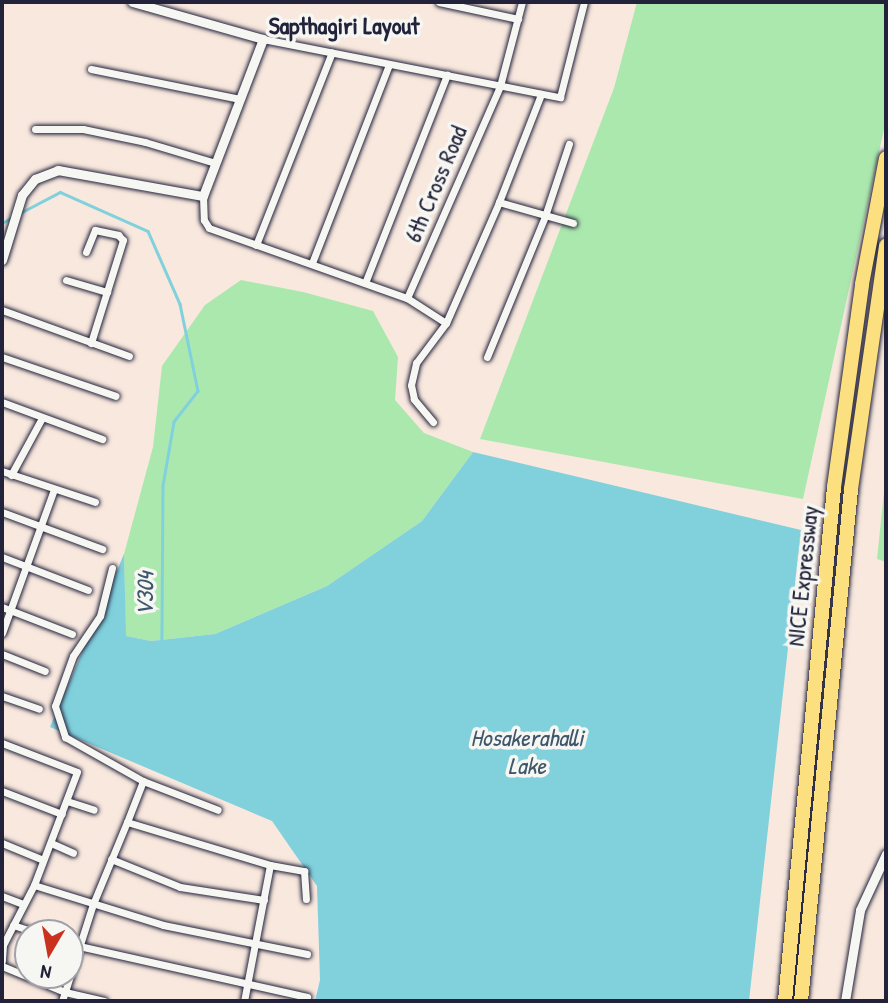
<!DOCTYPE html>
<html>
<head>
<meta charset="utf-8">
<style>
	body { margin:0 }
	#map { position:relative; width:888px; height:1003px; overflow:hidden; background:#f8e8de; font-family:"Patrick Hand",sans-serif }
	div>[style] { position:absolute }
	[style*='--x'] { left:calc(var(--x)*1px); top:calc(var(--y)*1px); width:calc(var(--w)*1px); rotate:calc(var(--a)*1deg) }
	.green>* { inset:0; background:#abe8ae }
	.water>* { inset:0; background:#81d1dd }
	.stream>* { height:2.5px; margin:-1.25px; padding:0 1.25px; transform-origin:1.25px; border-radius:1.25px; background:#81d1dd }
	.roads { filter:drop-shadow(0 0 2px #22223b) drop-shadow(0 0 2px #22223b) }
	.minor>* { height:7px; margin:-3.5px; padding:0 3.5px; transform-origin:3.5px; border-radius:3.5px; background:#f6f6f2 }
	.tertiary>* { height:9px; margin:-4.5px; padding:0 4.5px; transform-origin:4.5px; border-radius:4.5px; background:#f6f6f2 }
	.motorway>* { height:14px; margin:-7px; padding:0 7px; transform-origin:7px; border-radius:7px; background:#fce080 }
	span { translate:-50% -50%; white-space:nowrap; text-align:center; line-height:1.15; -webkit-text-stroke:7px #f6f6f2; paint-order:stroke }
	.street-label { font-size:23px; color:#22223b }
	.neighbourhood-label { font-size:24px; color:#22223b; font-weight:700 }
	.water-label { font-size:24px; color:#3e576c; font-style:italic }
	.frame { position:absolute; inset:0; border:4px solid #22223b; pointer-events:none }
	.north { position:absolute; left:14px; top:919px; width:70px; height:70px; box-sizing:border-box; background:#f6f6f2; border:2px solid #a1a1a9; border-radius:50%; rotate:190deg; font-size:19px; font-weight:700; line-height:28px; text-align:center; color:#22223b }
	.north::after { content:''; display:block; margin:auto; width:24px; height:32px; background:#c8321e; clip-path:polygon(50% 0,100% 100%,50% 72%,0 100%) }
</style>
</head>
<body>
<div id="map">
	<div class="green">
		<div style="clip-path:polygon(637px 2px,886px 2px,886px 120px,803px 499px,480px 439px,614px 88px)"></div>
		<div style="clip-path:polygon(241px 280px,303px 292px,373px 311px,398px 357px,395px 400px,424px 433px,473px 452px,422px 521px,327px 586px,215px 634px,151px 641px,125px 636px,124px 554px,153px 447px,162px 366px,205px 305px)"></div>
		<div style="clip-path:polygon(886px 473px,886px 562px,877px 559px)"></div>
	</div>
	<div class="water">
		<div style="clip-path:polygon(473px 452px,801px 530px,749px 1001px,315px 1001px,320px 980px,317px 886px,272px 821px,50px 727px,124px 554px,126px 636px,151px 641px,215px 634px,327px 586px,422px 521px)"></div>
	</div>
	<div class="stream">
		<div style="--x:20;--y:213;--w:45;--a:-27.7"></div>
		<div style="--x:60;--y:192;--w:96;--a:23.9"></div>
		<div style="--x:148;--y:231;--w:80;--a:66.3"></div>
		<div style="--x:180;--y:304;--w:89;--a:78.3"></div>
		<div style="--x:198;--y:391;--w:39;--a:128"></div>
		<div style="--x:174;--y:422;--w:65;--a:99.8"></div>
		<div style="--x:163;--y:486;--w:156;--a:90.4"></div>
		<div style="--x:2;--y:223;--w:10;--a:-29"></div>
	</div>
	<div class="roads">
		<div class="minor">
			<div style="--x:439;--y:2;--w:81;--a:12.1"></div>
			<div style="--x:263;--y:39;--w:303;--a:11.1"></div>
			<div style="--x:560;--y:97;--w:98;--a:-75.8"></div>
			<div style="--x:91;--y:69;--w:152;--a:11.4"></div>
			<div style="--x:35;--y:129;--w:48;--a:0"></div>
			<div style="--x:83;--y:129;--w:63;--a:11.8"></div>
			<div style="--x:145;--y:142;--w:73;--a:16.7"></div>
			<div style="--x:203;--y:196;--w:24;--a:88"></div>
			<div style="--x:204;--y:220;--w:9;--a:58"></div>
			<div style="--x:209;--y:228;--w:210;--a:19.5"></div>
			<div style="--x:407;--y:298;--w:46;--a:32.7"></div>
			<div style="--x:499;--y:202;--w:77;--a:15.8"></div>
			<div style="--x:256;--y:245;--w:207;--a:-68.5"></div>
			<div style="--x:86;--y:252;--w:24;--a:-68"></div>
			<div style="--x:95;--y:230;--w:24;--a:12"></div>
			<div style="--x:118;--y:235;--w:7;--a:45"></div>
			<div style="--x:123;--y:240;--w:108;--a:107.3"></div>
			<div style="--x:312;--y:263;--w:213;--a:-68.8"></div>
			<div style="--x:66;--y:280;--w:43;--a:16.3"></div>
			<div style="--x:365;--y:283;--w:224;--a:-68.5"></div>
			<div style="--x:407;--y:298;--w:232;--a:-66.3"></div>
			<div style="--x:500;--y:86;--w:87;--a:-75.3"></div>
			<div style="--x:2;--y:310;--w:135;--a:19.9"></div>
			<div style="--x:2;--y:357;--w:120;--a:18.9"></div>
			<div style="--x:487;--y:357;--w:152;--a:-67.6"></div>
			<div style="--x:545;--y:216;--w:76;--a:-71.6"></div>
			<div style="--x:2;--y:402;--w:107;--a:20.3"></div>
			<div style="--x:433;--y:422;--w:30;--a:-130"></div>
			<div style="--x:414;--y:399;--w:14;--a:-102"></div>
			<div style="--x:411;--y:385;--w:23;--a:-77"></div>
			<div style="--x:416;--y:363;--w:50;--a:-53.1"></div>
			<div style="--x:446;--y:323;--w:132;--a:-66.3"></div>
			<div style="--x:499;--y:202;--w:116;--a:-68.7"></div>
			<div style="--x:2;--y:471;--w:98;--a:18.4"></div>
			<div style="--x:11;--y:475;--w:65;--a:-61.5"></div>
			<div style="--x:2;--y:512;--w:107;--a:20.3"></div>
			<div style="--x:2;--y:557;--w:92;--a:21"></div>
			<div style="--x:112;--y:568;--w:49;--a:104"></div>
			<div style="--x:100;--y:616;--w:48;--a:124"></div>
			<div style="--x:73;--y:656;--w:53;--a:109.8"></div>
			<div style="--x:55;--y:706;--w:33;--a:72"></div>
			<div style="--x:65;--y:737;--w:90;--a:29.4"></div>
			<div style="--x:143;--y:781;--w:44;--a:111.3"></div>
			<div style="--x:2;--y:607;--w:75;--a:21.1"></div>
			<div style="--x:2;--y:633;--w:153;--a:-70.1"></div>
			<div style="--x:2;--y:654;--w:46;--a:21.6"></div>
			<div style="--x:2;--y:696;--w:39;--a:19"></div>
			<div style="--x:2;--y:743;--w:80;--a:21.1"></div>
			<div style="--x:77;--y:772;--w:121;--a:110.8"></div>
			<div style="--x:34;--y:885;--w:68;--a:117.3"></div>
			<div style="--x:3;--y:945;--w:16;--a:94"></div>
			<div style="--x:143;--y:781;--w:80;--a:21.1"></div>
			<div style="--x:2;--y:791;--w:64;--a:21"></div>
			<div style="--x:67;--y:801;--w:28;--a:18"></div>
			<div style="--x:2;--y:843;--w:44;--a:22.5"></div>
			<div style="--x:51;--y:843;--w:24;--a:24"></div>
			<div style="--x:111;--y:859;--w:74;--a:22.1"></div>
			<div style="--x:180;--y:887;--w:85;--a:8.8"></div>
			<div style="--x:270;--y:865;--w:35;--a:10"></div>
			<div style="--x:304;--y:871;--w:28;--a:86"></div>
			<div style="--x:34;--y:885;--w:135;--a:17.2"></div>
			<div style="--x:163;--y:925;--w:147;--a:11.4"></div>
			<div style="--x:2;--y:896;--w:22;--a:21"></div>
			<div style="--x:13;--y:925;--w:25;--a:18"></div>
			<div style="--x:70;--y:944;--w:243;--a:12.6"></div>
			<div style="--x:2;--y:966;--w:68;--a:22.4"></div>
			<div style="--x:65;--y:992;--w:40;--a:13"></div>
			<div style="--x:62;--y:1001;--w:102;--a:-72.3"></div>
			<div style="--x:93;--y:904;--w:89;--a:-67.5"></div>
			<div style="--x:127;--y:822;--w:149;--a:16.7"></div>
			<div style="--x:270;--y:865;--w:138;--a:100.8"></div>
		</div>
		<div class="tertiary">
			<div style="--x:2;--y:260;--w:68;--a:-72.9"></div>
			<div style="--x:22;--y:195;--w:21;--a:-51"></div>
			<div style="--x:35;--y:179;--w:25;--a:-21"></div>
			<div style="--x:58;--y:170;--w:147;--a:10.2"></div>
			<div style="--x:203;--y:196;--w:168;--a:-69.1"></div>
			<div style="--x:263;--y:39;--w:136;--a:-164.2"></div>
			<div style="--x:845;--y:1001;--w:92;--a:-80.6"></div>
			<div style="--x:860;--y:910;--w:62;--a:-65.1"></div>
		</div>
		<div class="motorway">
			<div style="--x:785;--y:1001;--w:516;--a:-84.55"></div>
			<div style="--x:834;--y:487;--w:205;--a:-82.1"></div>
			<div style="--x:862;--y:284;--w:128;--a:-79.2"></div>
			<div style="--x:801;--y:1001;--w:514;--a:-84.42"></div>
			<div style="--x:851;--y:489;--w:246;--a:-81.8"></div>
		</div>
	</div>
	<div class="street-label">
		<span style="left:436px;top:184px;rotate:-67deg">6th Cross Road</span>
		<span style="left:803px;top:576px;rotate:-84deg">NICE Expressway</span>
	</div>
	<div class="neighbourhood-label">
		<span style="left:344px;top:26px">Sapthagiri Layout</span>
	</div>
	<div class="water-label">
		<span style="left:145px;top:594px;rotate:-89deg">V304</span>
		<span style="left:527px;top:752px">Hosakerahalli<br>Lake</span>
	</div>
	<div class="frame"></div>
	<div class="north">N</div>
</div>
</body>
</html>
